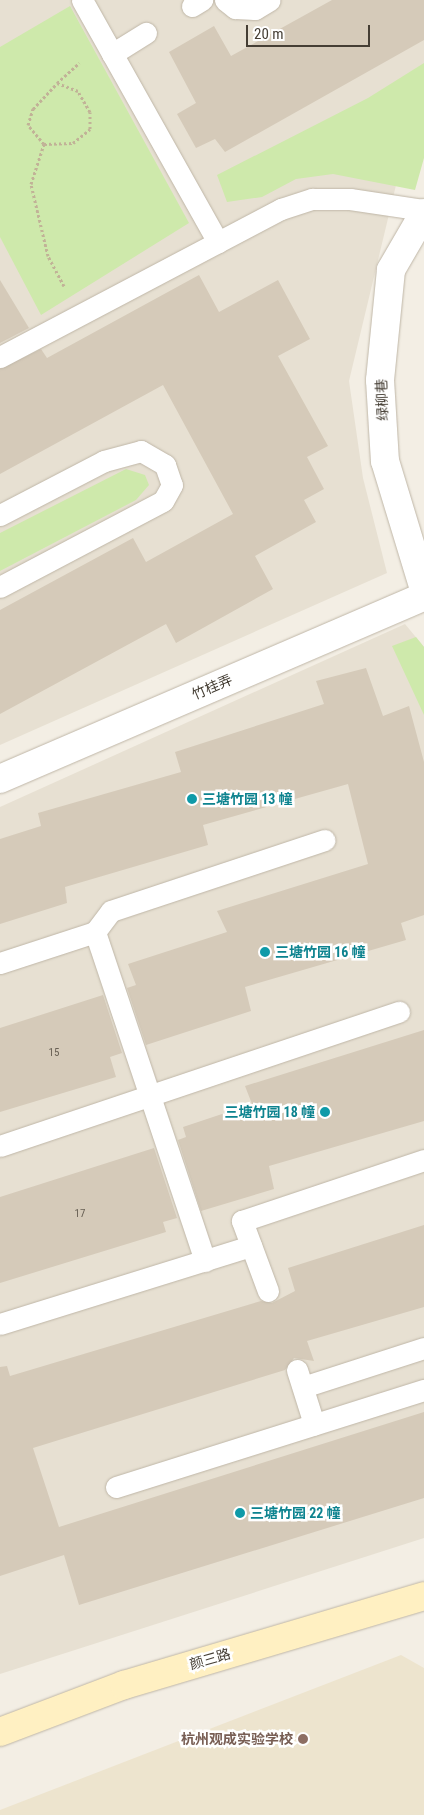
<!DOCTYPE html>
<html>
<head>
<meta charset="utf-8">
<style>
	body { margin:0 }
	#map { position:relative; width:424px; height:1815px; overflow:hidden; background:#f3eee4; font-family:"Roboto Condensed","Noto Sans SC",sans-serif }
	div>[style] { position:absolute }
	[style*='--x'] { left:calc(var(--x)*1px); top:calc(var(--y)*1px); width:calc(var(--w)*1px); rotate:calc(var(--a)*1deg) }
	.residential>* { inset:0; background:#e7e0d2 }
	.education>* { inset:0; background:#ede4ce }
	.green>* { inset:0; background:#cee9ab }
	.building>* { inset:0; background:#d5cab9 }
	.path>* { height:3px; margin-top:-1.5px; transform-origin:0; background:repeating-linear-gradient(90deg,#c1b297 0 2.5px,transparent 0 5px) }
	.roads { filter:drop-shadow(0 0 1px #bfb6a7) drop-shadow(0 0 1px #bfb6a7) }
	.lane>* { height:21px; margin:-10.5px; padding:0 10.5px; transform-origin:10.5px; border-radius:10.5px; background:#fff }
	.street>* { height:28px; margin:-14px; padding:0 14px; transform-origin:14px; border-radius:14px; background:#fff }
	.secondary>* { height:28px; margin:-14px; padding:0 14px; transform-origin:14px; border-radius:14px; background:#fff0c2 }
	.dots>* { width:14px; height:14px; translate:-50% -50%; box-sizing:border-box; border:2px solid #fff; border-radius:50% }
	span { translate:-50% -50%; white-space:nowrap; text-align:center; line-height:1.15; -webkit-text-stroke:5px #fff; paint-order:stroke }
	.number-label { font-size:11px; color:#696155 }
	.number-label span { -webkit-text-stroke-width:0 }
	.street-label { font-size:14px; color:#453e34 }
	.culture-label { font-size:14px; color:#0d838f; font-weight:700 }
	.left { translate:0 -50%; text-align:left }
	.right { translate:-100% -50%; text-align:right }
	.education-label { font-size:14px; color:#785e54; font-weight:700 }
	.scale { position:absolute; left:246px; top:25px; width:124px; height:22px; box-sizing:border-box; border:2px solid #453e34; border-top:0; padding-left:6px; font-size:15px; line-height:18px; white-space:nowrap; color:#453e34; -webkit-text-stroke:4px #fff; paint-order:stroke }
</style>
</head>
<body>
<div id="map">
	<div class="residential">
		<div style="clip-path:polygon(0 0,424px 0,424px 135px,403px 156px,349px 381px,363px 478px,387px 573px,0 745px)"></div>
		<div style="clip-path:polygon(405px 624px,424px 647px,424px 1538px,0 1674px,0 807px)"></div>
	</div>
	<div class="education">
		<div style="clip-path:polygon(401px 1655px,424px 1668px,424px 1815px,0 1815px,0 1810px)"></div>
	</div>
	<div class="green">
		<div style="clip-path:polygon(70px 6px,189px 223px,41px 315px,0 237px,0 47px)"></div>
		<div style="clip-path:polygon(424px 63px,424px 158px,415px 190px,333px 174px,296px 179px,262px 197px,227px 202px,217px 175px,368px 98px)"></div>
		<div style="clip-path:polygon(126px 469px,145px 475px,149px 485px,136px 500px,0 571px,0 533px)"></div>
		<div style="clip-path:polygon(416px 637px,424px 647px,424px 715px,392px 646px)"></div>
	</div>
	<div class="building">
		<div style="clip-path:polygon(332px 0,424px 0,424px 40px,225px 152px,215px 139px,196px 148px,177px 114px,196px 103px,169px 52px,214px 26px,231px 56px)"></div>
		<div style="clip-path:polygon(199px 275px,219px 312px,278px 280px,310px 339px,278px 356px,328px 446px,307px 457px,324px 489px,304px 500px,316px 522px,255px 556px,273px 589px,176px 643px,166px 624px,0 714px,0 610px,133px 538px,146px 562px,233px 514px,163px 385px,0 474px,0 369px,41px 349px,47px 358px)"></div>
		<div style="clip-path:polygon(0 280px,29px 328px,0 343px)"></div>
		<div style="clip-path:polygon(366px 668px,383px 716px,409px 706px,424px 762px,424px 915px,401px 923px,406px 940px,245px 987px,251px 1011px,146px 1045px,127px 988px,136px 985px,128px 964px,227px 932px,217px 911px,368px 864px,348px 784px,203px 825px,208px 845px,65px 887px,67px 903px,0 924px,0 839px,41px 826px,38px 813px,181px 772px,175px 752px,324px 704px,316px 681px)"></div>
		<div style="clip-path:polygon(103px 995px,122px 1053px,110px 1057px,116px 1077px,0 1112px,0 1028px)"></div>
		<div style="clip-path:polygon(424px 1030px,424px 1121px,269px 1166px,274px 1189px,201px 1211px,178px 1140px,186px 1137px,183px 1127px,252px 1104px,245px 1086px)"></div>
		<div style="clip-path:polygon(154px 1148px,177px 1218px,163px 1222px,166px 1232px,0 1283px,0 1197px)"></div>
		<div style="clip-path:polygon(424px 1225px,424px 1307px,307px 1341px,314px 1361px,294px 1358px,285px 1370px,33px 1448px,59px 1527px,424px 1412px,424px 1498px,79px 1605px,64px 1555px,0 1576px,0 1367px,7px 1366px,10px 1376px,261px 1301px,272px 1303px,295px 1291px,288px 1268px)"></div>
	</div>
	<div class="path">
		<div style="--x:44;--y:144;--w:25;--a:-130"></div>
		<div style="--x:28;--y:125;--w:17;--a:-73"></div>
		<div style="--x:33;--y:109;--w:35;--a:-47"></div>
		<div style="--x:64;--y:286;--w:34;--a:-118"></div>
		<div style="--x:48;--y:256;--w:74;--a:-103.3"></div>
		<div style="--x:31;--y:184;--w:42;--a:-72"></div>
		<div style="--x:44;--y:144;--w:29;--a:-2"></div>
		<div style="--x:73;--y:143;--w:22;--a:-39"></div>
		<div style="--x:90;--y:129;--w:17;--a:-90"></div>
		<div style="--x:90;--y:112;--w:24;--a:-120"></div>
		<div style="--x:78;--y:91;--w:22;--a:-159"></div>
		<div style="--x:57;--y:83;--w:30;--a:-42"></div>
	</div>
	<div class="roads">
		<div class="lane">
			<div style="--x:82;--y:0;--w:278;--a:60.7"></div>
			<div style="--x:225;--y:0;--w:13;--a:39"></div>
			<div style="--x:235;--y:8;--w:20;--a:3"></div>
			<div style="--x:255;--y:9;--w:17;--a:-31"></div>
			<div style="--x:192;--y:6;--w:12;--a:-31"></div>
			<div style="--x:112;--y:54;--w:40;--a:-32"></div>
			<div style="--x:0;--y:357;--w:318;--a:-27.8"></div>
			<div style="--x:281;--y:209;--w:33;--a:-18"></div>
			<div style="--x:312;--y:199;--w:38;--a:0"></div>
			<div style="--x:350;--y:199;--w:75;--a:8.5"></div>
			<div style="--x:0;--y:515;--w:117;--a:-27.4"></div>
			<div style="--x:104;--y:461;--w:38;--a:-15"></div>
			<div style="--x:141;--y:451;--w:28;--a:30"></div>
			<div style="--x:165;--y:465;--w:21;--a:71"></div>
			<div style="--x:172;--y:485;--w:18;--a:119"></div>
			<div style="--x:163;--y:501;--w:184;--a:152.2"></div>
			<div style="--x:95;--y:932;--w:347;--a:71.5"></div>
			<div style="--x:0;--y:963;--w:100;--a:-18.1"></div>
			<div style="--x:95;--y:932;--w:26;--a:-53"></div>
			<div style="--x:111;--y:911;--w:225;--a:-18.4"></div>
			<div style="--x:0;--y:1146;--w:421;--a:-18.6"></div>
			<div style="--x:268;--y:1291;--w:75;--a:-110.4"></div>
			<div style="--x:242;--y:1221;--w:192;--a:-18.5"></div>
			<div style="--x:0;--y:1324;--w:263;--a:-17.3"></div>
			<div style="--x:297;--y:1370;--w:57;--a:72.5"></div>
			<div style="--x:303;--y:1387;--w:127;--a:-17.9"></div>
			<div style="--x:116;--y:1487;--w:323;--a:-17.5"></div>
		</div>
		<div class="street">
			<div style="--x:424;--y:213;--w:66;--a:120.1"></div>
			<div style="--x:391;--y:270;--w:111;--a:95.7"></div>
			<div style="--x:380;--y:380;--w:81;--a:86.5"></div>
			<div style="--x:385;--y:461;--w:134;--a:73.1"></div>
			<div style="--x:0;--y:779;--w:462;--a:-23.3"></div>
		</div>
		<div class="secondary">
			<div style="--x:0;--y:1732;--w:133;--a:-20.8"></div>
			<div style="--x:124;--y:1685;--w:313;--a:-16.5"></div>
		</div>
	</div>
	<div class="dots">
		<div style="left:192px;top:799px;background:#0f9aa8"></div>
		<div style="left:265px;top:952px;background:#0f9aa8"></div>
		<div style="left:325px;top:1112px;background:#0f9aa8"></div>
		<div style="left:240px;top:1513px;background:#0f9aa8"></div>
		<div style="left:303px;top:1739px;background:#8d6e63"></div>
	</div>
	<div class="number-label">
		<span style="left:54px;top:1053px">15</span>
		<span style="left:80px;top:1214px">17</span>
	</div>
	<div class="street-label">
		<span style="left:382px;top:400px;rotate:-92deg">绿柳巷</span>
		<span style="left:212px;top:687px;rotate:-23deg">竹桂弄</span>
		<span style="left:210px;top:1659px;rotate:-16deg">颜三路</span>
	</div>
	<div class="culture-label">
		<span class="left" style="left:202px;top:799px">三塘竹园 13 幢</span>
		<span class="left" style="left:275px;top:952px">三塘竹园 16 幢</span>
		<span class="right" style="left:315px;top:1112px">三塘竹园 18 幢</span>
		<span class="left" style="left:250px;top:1513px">三塘竹园 22 幢</span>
	</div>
	<div class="education-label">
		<span class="right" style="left:293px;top:1739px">杭州观成实验学校</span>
	</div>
	<div class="scale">20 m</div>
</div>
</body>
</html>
